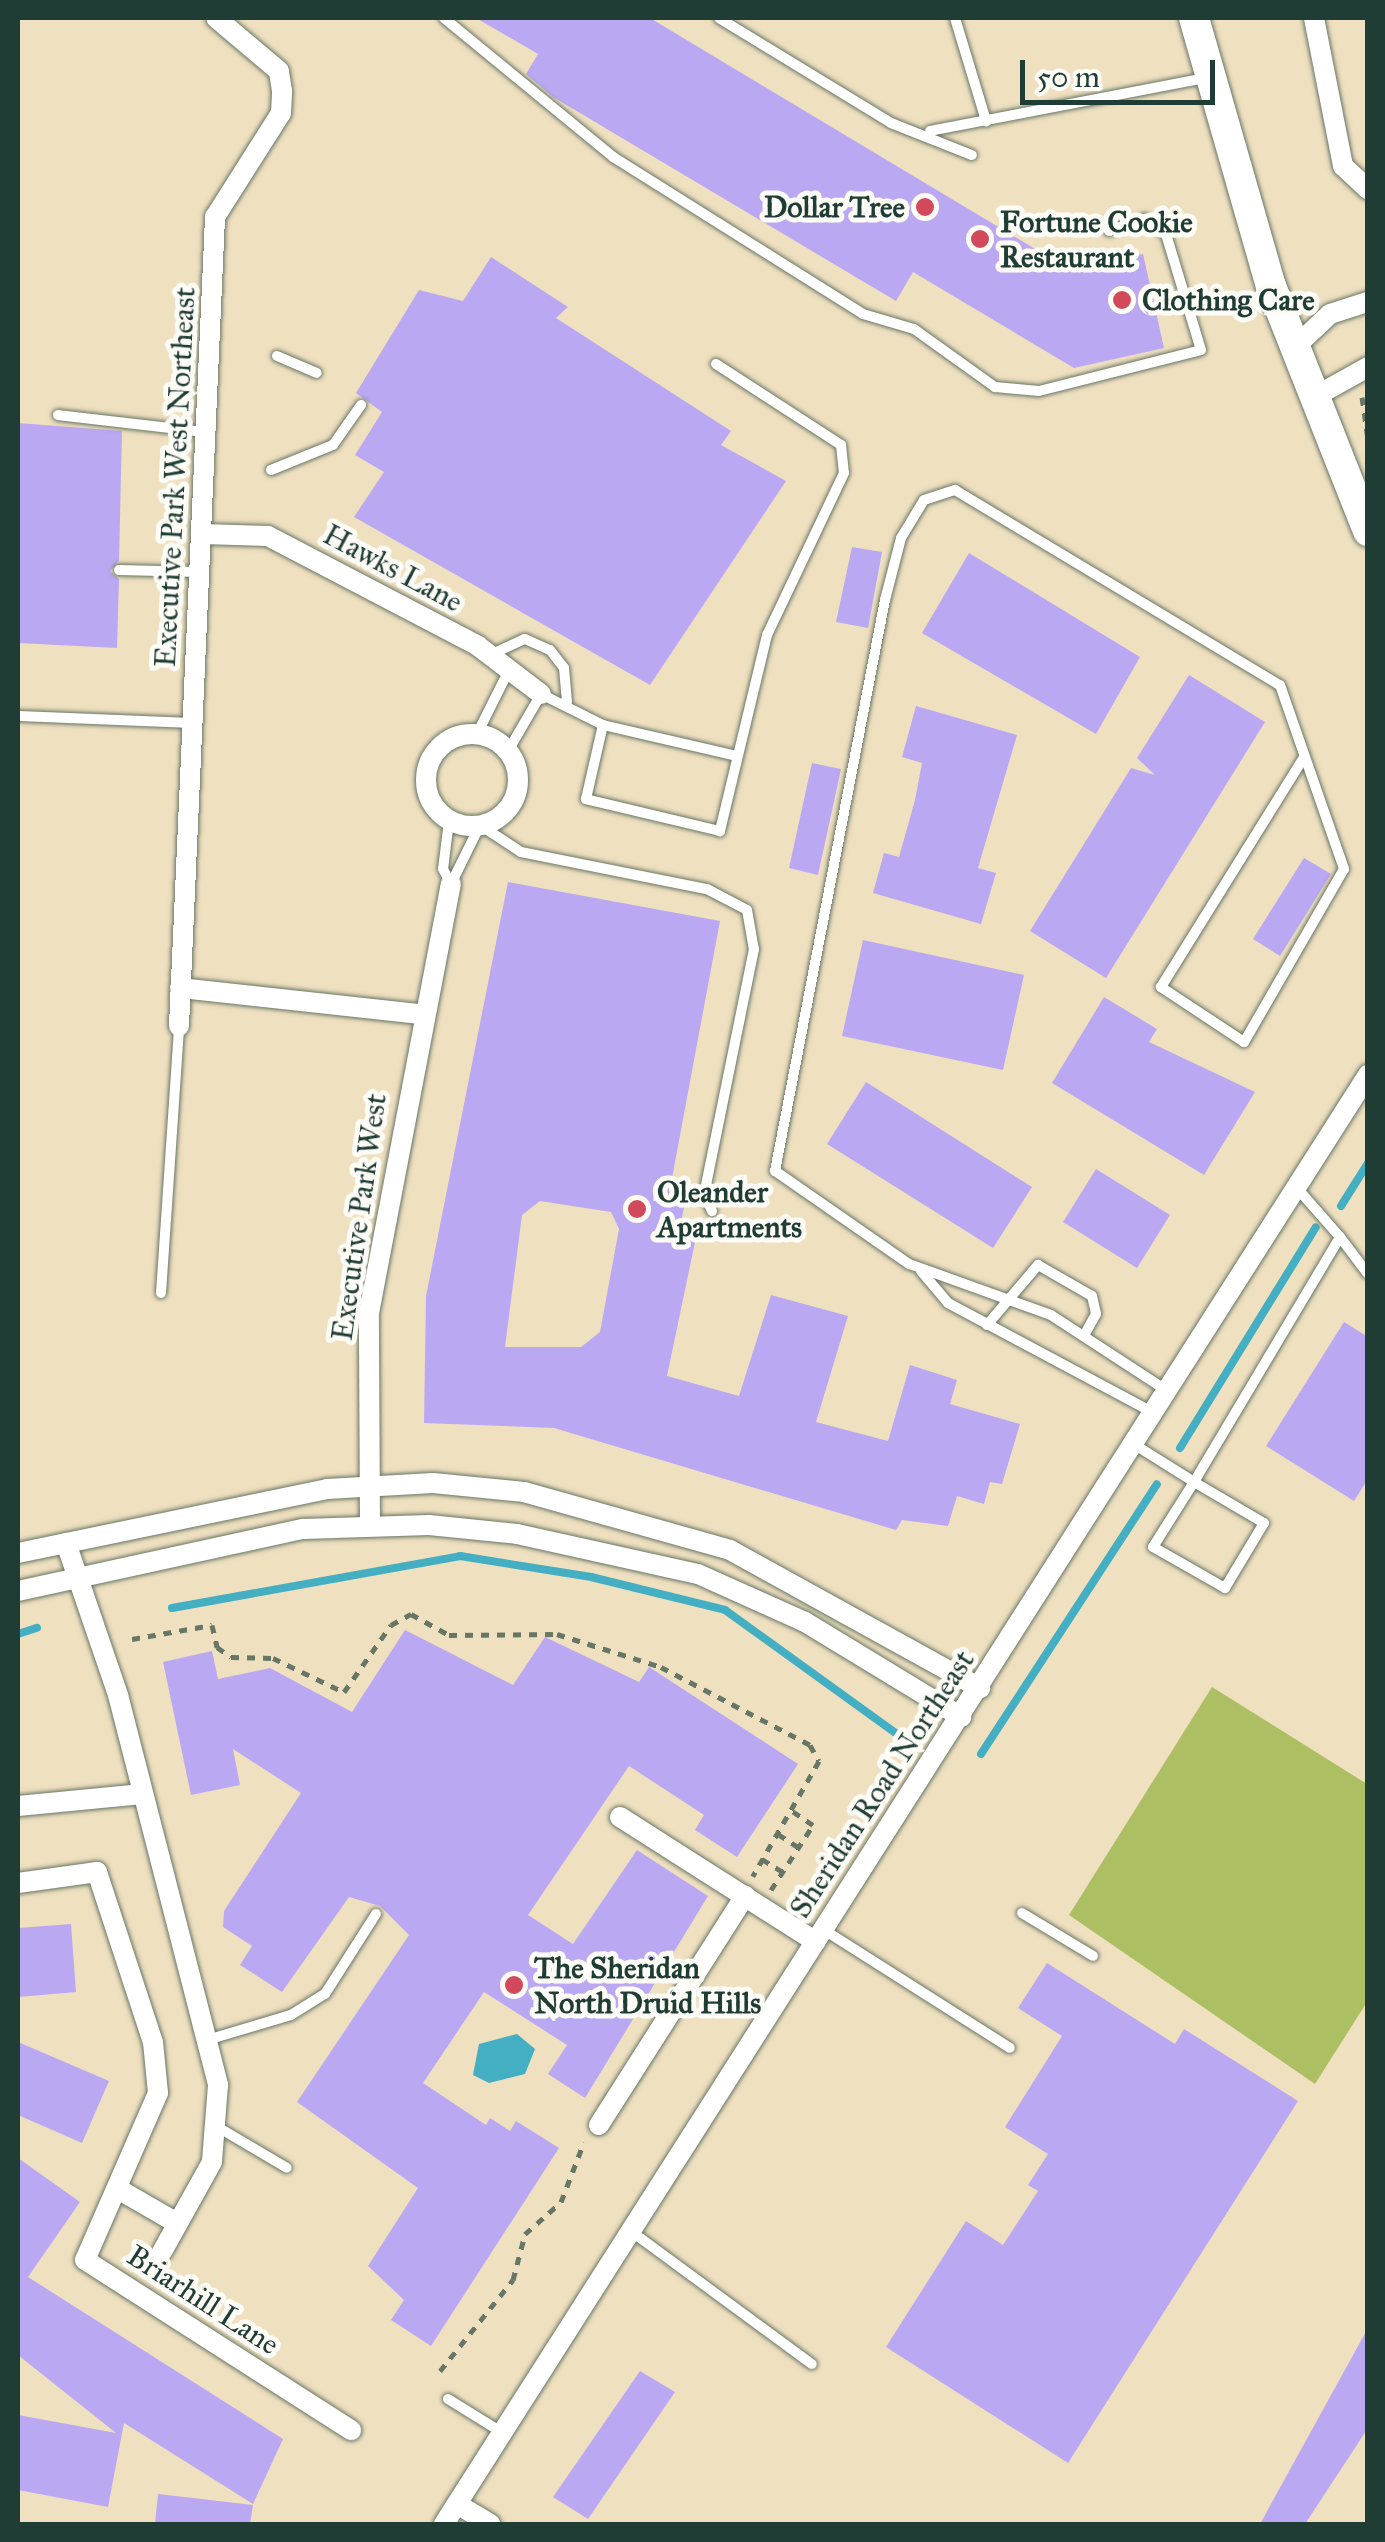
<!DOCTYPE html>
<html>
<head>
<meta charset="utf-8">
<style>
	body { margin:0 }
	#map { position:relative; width:1385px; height:2542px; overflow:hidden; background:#efe0c0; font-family:"IM FELL Great Primer",serif }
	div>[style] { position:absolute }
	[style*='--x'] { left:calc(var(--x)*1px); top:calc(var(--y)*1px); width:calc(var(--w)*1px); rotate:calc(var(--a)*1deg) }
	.green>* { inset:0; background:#acbf63 }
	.water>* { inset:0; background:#44aec3 }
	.stream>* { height:8px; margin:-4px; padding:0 4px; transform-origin:4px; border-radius:4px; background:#44aec3 }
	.building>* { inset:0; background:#baa9f2 }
	.path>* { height:5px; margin-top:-2.5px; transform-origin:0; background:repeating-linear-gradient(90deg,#687665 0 8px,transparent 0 16px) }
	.roads { filter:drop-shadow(0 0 2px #687665) drop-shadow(0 0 2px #687665) }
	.lane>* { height:10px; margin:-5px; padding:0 5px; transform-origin:5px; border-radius:5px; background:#fff }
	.street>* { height:20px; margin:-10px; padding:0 10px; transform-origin:10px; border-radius:10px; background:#fff }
	.street>.ring { margin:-10px; padding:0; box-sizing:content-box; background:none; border:20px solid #fff; border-radius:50% }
	.secondary>* { height:30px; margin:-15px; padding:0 15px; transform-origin:15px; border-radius:15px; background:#fff }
	.dots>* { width:28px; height:28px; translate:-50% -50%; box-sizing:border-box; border:5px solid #fdfcf7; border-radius:50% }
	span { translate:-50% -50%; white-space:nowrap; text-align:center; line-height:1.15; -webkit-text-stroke:10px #fdfcf7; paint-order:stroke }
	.poi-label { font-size:30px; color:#1f3d34; font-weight:700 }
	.right { translate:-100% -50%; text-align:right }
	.left { translate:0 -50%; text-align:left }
	.street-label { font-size:30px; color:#1f3d34 }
	.frame { position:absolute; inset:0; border:20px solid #1f3d34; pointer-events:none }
	.scale { position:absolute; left:1020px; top:60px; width:195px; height:45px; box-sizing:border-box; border:5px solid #1f3d34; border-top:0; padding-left:12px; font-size:30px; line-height:35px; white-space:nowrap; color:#1f3d34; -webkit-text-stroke:8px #fdfcf7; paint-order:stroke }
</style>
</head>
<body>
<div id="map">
	<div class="green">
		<div style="clip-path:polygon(1212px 1687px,1367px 1784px,1367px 2002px,1315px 2084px,1069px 1915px)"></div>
	</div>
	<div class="water">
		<div style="clip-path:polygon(517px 2034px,535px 2049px,525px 2074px,489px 2083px,473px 2075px,479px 2044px)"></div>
	</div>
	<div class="stream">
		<div style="--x:1341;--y:1206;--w:51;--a:-57.9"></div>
		<div style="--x:1180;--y:1448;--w:259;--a:-58.4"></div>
		<div style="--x:172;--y:1608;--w:293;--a:-10.2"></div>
		<div style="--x:460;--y:1556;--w:133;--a:9.1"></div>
		<div style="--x:591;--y:1577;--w:138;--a:13.8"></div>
		<div style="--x:725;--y:1610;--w:212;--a:35.8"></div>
		<div style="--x:18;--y:1634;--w:20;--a:-18"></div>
		<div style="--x:981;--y:1754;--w:322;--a:-56.9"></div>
	</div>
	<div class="building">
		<div style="clip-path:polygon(476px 18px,650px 18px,1070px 270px,1143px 254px,1164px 348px,1074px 368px,913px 272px,896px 301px,553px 97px,526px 74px,538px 54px)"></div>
		<div style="clip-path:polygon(491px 257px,568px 307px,556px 318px,731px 431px,721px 445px,786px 481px,650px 685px,354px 517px,384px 472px,355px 455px,382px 412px,356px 393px,419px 290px,463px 301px)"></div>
		<div style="clip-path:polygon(18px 423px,122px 431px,119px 561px,110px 571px,119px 579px,117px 648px,18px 643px)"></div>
		<div style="clip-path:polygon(852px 547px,882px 552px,868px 628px,836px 622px)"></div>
		<div style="clip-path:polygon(969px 553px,1140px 657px,1096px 734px,922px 633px)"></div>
		<div style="clip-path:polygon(1189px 675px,1265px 722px,1106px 978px,1030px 931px,1131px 768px,1155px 775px,1137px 758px)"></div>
		<div style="clip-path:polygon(916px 706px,1017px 735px,978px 868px,996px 873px,981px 924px,873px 893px,884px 853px,899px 857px,915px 800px,922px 763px,902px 757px)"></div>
		<div style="clip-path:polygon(812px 763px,841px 769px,818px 875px,789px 868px)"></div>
		<div style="clip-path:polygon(1304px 858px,1331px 874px,1280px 956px,1253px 939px)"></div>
		<div style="clip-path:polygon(evenodd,508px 882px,720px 921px,670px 1189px,687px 1193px,681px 1222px,699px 1223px,667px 1376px,739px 1396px,771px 1295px,848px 1316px,816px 1422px,888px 1441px,910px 1365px,957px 1380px,950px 1404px,1020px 1424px,1002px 1484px,990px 1482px,984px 1504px,957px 1496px,948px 1526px,902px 1520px,896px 1530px,554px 1428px,424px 1423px,426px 1296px,508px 882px,540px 1201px,611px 1212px,619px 1229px,600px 1332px,581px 1347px,505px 1347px,522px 1215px,540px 1201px)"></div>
		<div style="clip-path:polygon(863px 940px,1024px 975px,1003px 1070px,842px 1036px)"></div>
		<div style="clip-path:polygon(1104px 997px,1157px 1029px,1149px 1042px,1255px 1092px,1204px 1175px,1052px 1083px)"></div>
		<div style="clip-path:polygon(866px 1082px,1032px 1187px,993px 1248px,827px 1144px)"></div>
		<div style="clip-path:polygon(1096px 1169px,1170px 1215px,1137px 1268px,1063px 1222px)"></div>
		<div style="clip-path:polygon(1344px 1322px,1368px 1337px,1368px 1479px,1354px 1501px,1266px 1446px)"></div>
		<div style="clip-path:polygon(405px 1630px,513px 1685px,545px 1637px,639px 1682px,649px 1667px,798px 1764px,737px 1857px,695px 1830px,704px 1815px,629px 1766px,528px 1915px,573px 1944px,637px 1850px,708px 1896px,585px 2098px,548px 2074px,567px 2045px,484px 1992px,423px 2083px,486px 2125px,490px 2118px,510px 2131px,516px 2121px,559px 2148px,431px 2346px,391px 2320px,404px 2300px,368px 2266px,418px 2188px,297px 2102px,409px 1935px,380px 1906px,349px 1897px,282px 1992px,240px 1965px,252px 1946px,223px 1927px,224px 1911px,301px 1793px,233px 1749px,240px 1785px,191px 1795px,163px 1662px,212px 1651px,218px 1679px,270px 1668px,352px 1712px)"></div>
		<div style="clip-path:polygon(71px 1924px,76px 1992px,18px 1997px,18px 1928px)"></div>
		<div style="clip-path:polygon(1047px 1963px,1175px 2044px,1184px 2029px,1298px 2101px,1068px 2463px,886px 2347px,966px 2221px,1003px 2245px,1038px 2191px,1028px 2185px,1048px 2154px,1005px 2127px,1062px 2036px,1018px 2008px)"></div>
		<div style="clip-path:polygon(18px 2042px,109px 2081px,82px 2143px,18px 2115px)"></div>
		<div style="clip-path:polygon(18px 2158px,80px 2202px,28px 2277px,283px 2439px,253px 2504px,124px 2423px,108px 2507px,18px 2490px,18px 2415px,116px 2433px,18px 2355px)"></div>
		<div style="clip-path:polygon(1368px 2328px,1368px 2428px,1305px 2524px,1260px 2524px)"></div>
		<div style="clip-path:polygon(640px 2371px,675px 2392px,588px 2519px,553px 2497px)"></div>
		<div style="clip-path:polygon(158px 2494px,253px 2505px,250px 2524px,155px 2524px)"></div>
	</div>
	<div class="path">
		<div style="--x:1362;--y:397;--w:42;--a:81.9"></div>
		<div style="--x:132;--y:1639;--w:81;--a:-9.9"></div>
		<div style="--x:212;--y:1625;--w:23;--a:77"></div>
		<div style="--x:217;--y:1647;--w:17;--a:36"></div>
		<div style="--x:231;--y:1657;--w:42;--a:1.4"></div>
		<div style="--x:273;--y:1658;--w:79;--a:25.6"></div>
		<div style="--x:344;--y:1692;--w:82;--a:-55"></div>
		<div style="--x:391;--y:1625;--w:23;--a:-29"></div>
		<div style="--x:411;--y:1614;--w:43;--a:28.9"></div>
		<div style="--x:449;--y:1635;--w:108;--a:-0.5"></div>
		<div style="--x:557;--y:1634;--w:109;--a:17.6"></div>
		<div style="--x:661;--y:1667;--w:168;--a:27.6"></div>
		<div style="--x:810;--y:1745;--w:18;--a:61"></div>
		<div style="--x:819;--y:1761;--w:133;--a:119.9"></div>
		<div style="--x:778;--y:1834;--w:24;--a:33"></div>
		<div style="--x:762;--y:1859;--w:25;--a:32"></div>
		<div style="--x:771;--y:1890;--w:77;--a:-57.1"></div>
		<div style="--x:813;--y:1825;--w:25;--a:-146"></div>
		<div style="--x:440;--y:2371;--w:117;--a:-51.3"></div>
		<div style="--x:513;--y:2280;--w:48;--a:-75.4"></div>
		<div style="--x:525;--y:2234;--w:48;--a:-41.6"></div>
		<div style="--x:561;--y:2202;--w:64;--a:-69"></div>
	</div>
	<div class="roads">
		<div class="lane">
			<div style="--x:444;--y:18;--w:219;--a:39.4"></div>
			<div style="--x:613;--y:157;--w:295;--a:32.1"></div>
			<div style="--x:863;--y:314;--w:53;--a:16.4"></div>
			<div style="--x:914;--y:329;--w:100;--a:35.6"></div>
			<div style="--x:995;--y:387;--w:44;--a:5.2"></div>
			<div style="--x:1039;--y:391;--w:167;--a:-14.2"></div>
			<div style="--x:1201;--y:350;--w:121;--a:-106.8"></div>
			<div style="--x:1166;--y:234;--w:26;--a:-144"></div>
			<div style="--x:1145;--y:219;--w:38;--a:162"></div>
			<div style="--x:719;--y:18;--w:202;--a:31.4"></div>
			<div style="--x:891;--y:123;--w:87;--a:21.6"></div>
			<div style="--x:955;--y:18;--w:108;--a:73.2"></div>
			<div style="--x:930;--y:131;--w:280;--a:-10.9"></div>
			<div style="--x:277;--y:356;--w:43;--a:23"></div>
			<div style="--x:716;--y:364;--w:149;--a:32.9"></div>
			<div style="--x:841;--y:445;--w:28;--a:84"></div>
			<div style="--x:844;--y:473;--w:179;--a:115.4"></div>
			<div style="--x:767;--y:635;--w:202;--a:103.5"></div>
			<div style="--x:720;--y:831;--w:138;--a:-166.6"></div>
			<div style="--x:586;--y:799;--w:76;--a:-77.1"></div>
			<div style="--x:603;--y:725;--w:138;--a:13"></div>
			<div style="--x:58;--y:415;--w:149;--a:6.6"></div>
			<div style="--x:271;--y:470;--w:67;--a:-22"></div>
			<div style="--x:333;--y:445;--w:49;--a:-55"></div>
			<div style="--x:119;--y:570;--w:80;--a:1.4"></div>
			<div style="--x:490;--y:655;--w:38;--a:-25"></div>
			<div style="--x:525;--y:639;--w:27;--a:24"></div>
			<div style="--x:550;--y:650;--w:23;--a:52"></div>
			<div style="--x:564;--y:668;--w:34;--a:85"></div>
			<div style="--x:18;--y:716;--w:175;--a:2.3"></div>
			<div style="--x:478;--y:732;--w:65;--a:-63.4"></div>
			<div style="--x:508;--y:751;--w:66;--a:-59.9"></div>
			<div style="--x:541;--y:694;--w:69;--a:26.6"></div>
			<div style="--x:449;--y:821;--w:48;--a:97.1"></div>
			<div style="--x:443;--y:869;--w:17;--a:62"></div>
			<div style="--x:451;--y:884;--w:66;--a:-63.8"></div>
			<div style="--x:480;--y:825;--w:49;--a:33.4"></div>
			<div style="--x:521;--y:852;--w:190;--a:11.3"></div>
			<div style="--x:707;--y:889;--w:45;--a:27.7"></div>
			<div style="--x:747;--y:910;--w:40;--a:80"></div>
			<div style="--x:754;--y:949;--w:250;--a:101.5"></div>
			<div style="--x:704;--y:1194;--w:19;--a:65"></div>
			<div style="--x:1340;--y:1237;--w:46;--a:52.9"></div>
			<div style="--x:921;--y:1271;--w:42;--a:49.8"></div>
			<div style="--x:948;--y:1303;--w:234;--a:28.1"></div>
			<div style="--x:161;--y:1293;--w:268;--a:-86.1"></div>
			<div style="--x:987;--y:1325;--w:79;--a:-49.6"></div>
			<div style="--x:1038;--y:1265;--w:62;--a:29.9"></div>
			<div style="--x:1092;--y:1296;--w:18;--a:77"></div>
			<div style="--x:1096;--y:1314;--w:23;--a:119"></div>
			<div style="--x:1169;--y:1392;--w:141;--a:-146.9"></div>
			<div style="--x:1051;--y:1315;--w:151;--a:-160.2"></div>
			<div style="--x:909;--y:1264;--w:163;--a:-145.2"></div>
			<div style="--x:775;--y:1171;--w:581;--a:-79.1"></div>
			<div style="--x:885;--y:600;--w:64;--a:-75.5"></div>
			<div style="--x:901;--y:538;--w:44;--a:-58.8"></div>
			<div style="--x:924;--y:500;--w:33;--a:-18"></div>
			<div style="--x:955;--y:490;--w:379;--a:31"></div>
			<div style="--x:1280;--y:685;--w:195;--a:70.8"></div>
			<div style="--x:1344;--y:869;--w:200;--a:120"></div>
			<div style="--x:1244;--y:1042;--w:100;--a:-146.5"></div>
			<div style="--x:1161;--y:987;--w:271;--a:-58.1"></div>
			<div style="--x:1135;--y:1445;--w:70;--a:32.1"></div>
			<div style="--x:1194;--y:1482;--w:285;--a:-59.2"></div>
			<div style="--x:1340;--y:1237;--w:65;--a:-131.3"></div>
			<div style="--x:1194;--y:1482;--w:81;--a:30.4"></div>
			<div style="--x:1264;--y:1523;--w:76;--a:121"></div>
			<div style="--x:1225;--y:1588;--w:83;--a:-150.3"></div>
			<div style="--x:1153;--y:1547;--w:77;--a:-57.8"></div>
			<div style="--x:1022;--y:1913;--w:83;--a:31.2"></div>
			<div style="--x:824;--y:1930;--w:220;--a:32.4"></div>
			<div style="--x:207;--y:2040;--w:88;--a:-16.6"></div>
			<div style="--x:291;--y:2015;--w:40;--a:-32"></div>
			<div style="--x:325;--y:1994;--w:95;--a:-57.5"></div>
			<div style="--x:216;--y:2126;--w:82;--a:30.6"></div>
			<div style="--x:632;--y:2232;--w:223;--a:36.3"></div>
			<div style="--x:448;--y:2399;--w:65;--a:31.7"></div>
		</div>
		<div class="street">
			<div style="--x:1314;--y:18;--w:151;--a:78.9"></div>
			<div style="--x:1343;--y:166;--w:34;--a:43"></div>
			<div style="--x:1297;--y:345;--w:45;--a:-43.2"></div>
			<div style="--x:1330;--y:314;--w:40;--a:-18"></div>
			<div style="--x:1316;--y:396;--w:60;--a:-29.1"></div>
			<div style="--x:202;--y:534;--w:66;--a:1.7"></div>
			<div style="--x:268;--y:536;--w:237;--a:27.6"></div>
			<div style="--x:478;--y:646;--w:79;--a:37.3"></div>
			<div class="ring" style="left:426px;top:734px;width:72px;height:72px"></div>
			<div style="--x:180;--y:988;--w:241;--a:6.2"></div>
			<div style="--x:179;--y:1026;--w:810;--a:-87.45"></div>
			<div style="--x:215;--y:217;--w:123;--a:-57.6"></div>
			<div style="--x:281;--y:113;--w:22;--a:-87"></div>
			<div style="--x:282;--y:91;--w:20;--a:-99"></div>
			<div style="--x:279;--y:71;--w:82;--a:-139.9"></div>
			<div style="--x:370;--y:1526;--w:213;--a:-90.3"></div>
			<div style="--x:369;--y:1313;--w:437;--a:-79.2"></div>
			<div style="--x:66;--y:1543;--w:161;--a:71.1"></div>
			<div style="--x:118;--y:1695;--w:403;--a:75.6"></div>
			<div style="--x:218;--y:2085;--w:77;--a:94.5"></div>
			<div style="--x:212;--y:2162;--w:103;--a:119.1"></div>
			<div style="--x:18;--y:1553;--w:316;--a:-11.7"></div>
			<div style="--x:327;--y:1489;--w:106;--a:-3.2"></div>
			<div style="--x:433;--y:1483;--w:91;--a:5.6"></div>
			<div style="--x:524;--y:1492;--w:214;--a:15.7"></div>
			<div style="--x:730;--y:1550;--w:286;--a:28.9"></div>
			<div style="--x:18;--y:1591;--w:292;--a:-12.3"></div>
			<div style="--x:303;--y:1529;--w:126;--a:-1.8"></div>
			<div style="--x:429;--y:1525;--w:88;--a:5.8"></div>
			<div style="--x:517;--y:1534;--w:185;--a:12.5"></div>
			<div style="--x:698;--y:1574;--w:117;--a:24.2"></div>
			<div style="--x:805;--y:1622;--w:183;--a:31.3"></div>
			<div style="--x:18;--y:1806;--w:125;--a:-5.5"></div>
			<div style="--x:620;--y:1817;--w:232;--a:32.5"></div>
			<div style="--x:18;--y:1883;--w:80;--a:-7.9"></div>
			<div style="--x:97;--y:1872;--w:179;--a:71.8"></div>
			<div style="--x:153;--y:2042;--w:51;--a:84.4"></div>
			<div style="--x:158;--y:2093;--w:182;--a:113.6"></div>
			<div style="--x:85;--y:2260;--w:316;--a:32.6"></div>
			<div style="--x:599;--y:2125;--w:272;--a:-57.5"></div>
			<div style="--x:118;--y:2189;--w:68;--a:30"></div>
			<div style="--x:457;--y:2504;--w:39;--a:31"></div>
			<div style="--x:444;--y:2524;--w:1719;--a:-57.48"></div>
		</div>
		<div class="secondary">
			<div style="--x:1194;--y:18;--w:279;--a:74"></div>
			<div style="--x:1271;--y:286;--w:264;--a:68.4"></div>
		</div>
	</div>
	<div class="dots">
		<div style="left:925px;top:207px;background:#d1495b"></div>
		<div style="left:980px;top:239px;background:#d1495b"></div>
		<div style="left:1122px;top:300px;background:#d1495b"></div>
		<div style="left:637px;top:1209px;background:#d1495b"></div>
		<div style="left:514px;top:1985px;background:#d1495b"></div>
	</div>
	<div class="poi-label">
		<span class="right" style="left:905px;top:207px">Dollar Tree</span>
		<span class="left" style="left:1000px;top:239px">Fortune Cookie<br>Restaurant</span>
		<span class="left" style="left:1142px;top:300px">Clothing Care</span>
		<span class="left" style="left:657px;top:1209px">Oleander<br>Apartments</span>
		<span class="left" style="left:534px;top:1985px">The Sheridan<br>North Druid Hills</span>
	</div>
	<div class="street-label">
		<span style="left:175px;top:477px;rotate:-87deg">Executive Park West Northeast</span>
		<span style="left:393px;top:568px;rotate:28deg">Hawks Lane</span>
		<span style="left:359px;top:1217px;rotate:-82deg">Executive Park West</span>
		<span style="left:882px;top:1784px;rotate:-57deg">Sheridan Road Northeast</span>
		<span style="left:203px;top:2300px;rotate:33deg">Briarhill Lane</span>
	</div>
	<div class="frame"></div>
	<div class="scale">50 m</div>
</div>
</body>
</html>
